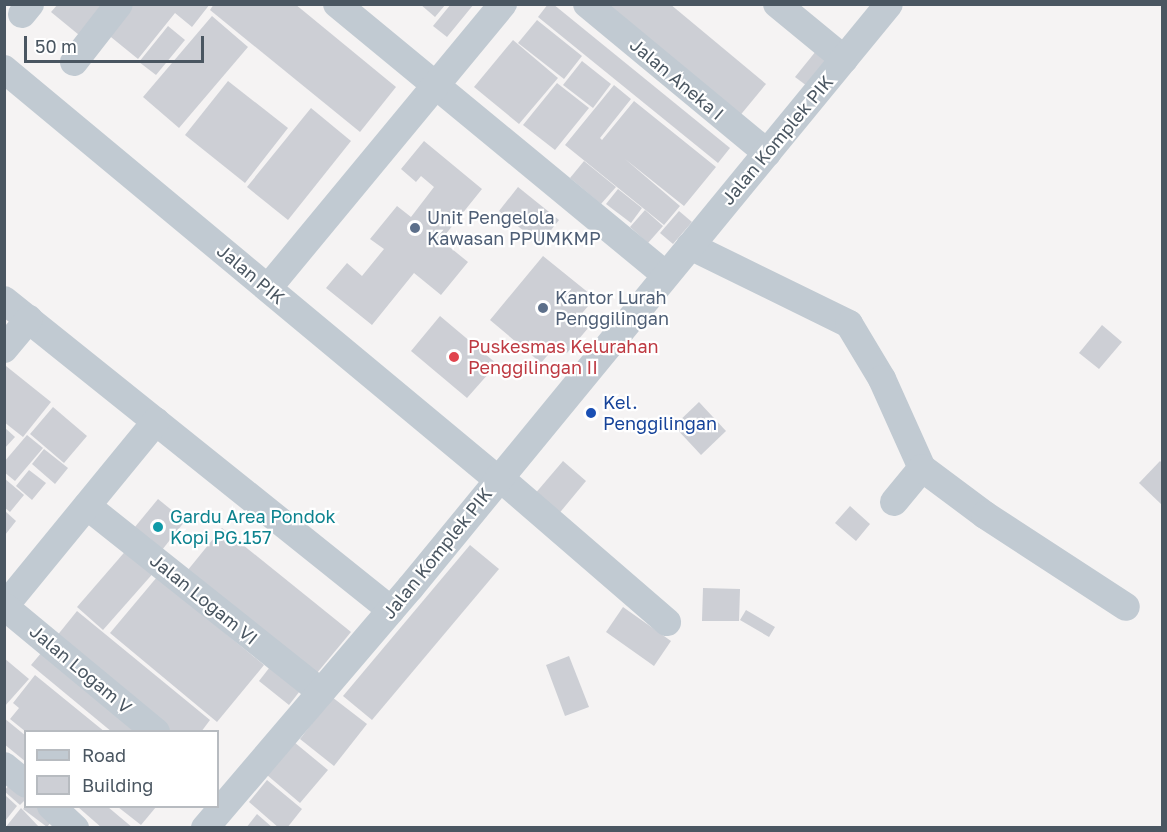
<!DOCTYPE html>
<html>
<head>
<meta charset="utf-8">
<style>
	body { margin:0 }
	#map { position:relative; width:1167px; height:832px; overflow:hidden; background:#f5f3f3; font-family:"Golos Text",sans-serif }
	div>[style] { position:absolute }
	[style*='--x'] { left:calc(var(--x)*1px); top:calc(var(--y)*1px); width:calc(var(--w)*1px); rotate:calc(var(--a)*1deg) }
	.building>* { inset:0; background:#cdcfd5 }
	.minor>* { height:28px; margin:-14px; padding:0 14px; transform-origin:14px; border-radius:14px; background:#c1cad2 }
	.dots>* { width:16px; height:16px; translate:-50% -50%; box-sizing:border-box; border:3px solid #fff; border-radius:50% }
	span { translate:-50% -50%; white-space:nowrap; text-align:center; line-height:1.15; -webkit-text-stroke:4.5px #fff; paint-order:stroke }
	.street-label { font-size:18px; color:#4a5661 }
	.service-label { font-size:18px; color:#4e5e75 }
	.left { translate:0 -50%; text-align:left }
	.health-label { font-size:18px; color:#be3a42 }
	.transit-label { font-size:18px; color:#164399 }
	.culture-label { font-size:18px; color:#0d838f }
	.frame { position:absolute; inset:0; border:6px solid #4a5661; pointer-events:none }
	.legend { position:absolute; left:24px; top:730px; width:195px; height:78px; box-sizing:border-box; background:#fff; border:2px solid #b7bbc0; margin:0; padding:8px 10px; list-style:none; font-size:18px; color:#4a5661 }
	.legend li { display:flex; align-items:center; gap:12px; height:30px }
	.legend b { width:30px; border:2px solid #b7bbc0 }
	.scale { position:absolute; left:24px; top:36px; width:180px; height:27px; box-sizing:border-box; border:3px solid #4a5661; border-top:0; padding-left:8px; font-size:18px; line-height:21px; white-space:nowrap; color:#4a5661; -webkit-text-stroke:4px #fff; paint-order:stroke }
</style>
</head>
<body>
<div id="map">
	<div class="building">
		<div style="clip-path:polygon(58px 4px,106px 4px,79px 35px,51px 12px)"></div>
		<div style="clip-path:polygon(129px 4px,210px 4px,192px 27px,175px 13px,138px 59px,106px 33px)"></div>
		<div style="clip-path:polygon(214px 4px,295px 4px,396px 87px,360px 132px,210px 10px)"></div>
		<div style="clip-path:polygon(420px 4px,446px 4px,435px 17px)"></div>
		<div style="clip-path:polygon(451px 4px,474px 4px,447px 37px,433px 26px)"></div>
		<div style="clip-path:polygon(548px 4px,553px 4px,730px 148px,718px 163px,538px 17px)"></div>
		<div style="clip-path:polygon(603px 4px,670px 4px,766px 84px,738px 118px)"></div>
		<div style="clip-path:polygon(212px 16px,248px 47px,179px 128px,143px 97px)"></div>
		<div style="clip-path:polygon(537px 20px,582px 56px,564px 79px,518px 43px)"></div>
		<div style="clip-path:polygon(168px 26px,185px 40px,156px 75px,139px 62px)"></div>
		<div style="clip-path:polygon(513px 40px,558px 78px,519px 124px,474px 87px)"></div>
		<div style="clip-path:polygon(816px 51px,831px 63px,811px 89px,795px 77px)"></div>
		<div style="clip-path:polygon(582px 61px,611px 84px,593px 108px,563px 85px)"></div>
		<div style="clip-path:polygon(228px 81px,288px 128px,245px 183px,185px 135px)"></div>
		<div style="clip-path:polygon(557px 83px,589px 108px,555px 150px,523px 125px)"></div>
		<div style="clip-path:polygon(614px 85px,631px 99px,600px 138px,602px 140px,634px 101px,716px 167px,684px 206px,625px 159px,680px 206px,664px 225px,565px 145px)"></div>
		<div style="clip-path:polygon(311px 108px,351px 141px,288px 220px,247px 187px)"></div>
		<div style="clip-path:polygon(424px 141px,482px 189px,441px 240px,468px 262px,441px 295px,414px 273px,372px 325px,326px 288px,347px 263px,362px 276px,384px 249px,370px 239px,397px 206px,411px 217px,434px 187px,421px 176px,416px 182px,401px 169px)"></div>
		<div style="clip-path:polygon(584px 161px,616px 187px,601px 204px,570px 178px)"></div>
		<div style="clip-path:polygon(518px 187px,559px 220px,540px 244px,499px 211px)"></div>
		<div style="clip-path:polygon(618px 189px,642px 208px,631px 223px,606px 204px)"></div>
		<div style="clip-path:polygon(645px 210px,663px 226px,648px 243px,630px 227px)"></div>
		<div style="clip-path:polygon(679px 211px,692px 222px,673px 244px,660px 233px)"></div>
		<div style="clip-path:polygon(543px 256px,595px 298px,578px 318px,589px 327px,567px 353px,557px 344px,541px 363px,490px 320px)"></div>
		<div style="clip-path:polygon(440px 316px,497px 364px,467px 398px,411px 351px)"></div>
		<div style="clip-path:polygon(1102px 325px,1122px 342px,1099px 369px,1079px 353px)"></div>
		<div style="clip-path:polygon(6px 366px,51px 402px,23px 437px,4px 422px)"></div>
		<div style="clip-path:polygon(699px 402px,726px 431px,701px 455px,674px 426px)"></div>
		<div style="clip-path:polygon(53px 407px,87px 436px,64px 463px,30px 434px)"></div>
		<div style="clip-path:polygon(4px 427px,15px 437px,4px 449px)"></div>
		<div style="clip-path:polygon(27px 435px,43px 448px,15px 481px,4px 472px,4px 462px)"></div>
		<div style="clip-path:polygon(44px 449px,68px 468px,55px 484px,32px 464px)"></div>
		<div style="clip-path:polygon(563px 461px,586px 481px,552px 522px,528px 502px)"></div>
		<div style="clip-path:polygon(1160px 461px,1162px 463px,1162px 505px,1139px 483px)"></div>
		<div style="clip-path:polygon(29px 470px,46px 483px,32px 500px,16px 486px)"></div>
		<div style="clip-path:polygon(4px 478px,24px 495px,10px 512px,4px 507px)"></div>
		<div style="clip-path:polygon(158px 499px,185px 521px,158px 555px,130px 533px)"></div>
		<div style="clip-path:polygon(850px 506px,870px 524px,856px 541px,835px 523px)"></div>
		<div style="clip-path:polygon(5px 511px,16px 521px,5px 535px)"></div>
		<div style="clip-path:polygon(222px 528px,351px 632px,312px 679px,183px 576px)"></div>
		<div style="clip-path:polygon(470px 545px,499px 569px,372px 720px,343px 696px)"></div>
		<div style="clip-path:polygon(129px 547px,156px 570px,103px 630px,77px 607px)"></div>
		<div style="clip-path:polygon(157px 577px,264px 665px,217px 722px,110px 633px)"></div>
		<div style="clip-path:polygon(703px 588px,740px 589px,739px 621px,702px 621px)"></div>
		<div style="clip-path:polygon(623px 607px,671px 641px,654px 666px,606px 632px)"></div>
		<div style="clip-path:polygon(746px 610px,775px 627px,769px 637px,740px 620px)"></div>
		<div style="clip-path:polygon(77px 611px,210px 720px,201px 732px,162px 732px,52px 642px)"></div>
		<div style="clip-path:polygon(42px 652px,140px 732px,112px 732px,31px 665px)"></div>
		<div style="clip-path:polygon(569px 656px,589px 707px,565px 716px,546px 665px)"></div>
		<div style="clip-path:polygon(4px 658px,29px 679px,4px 707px)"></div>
		<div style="clip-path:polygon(273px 663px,303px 687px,289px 705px,259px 681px)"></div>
		<div style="clip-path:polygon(35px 675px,105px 732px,26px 732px,10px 719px,19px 708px,13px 703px)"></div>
		<div style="clip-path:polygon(332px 697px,367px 724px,334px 766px,300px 739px)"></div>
		<div style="clip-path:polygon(4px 718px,26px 736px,26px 762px,4px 744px)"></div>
		<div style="clip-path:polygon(294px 742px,328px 770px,300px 803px,267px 775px)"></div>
		<div style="clip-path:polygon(15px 778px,26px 788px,26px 799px,20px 805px,4px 791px)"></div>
		<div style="clip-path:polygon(267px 780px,302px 809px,287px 828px,279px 828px,249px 802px)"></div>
		<div style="clip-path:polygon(5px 795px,17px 806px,5px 821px)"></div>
		<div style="clip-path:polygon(25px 807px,49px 807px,58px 814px,47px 827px,23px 809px)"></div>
		<div style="clip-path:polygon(78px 807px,108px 807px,133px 828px,102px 828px)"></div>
		<div style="clip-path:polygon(118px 807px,156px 807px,141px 825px)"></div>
		<div style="clip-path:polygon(21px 808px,40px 828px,5px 828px)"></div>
		<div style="clip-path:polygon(257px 814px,273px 828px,246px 828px)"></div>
	</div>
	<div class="minor">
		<div style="--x:337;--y:4;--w:426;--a:39.5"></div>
		<div style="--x:587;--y:4;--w:234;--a:39.6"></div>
		<div style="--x:777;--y:4;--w:87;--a:39.4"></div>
		<div style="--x:22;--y:14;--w:13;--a:-51"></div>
		<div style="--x:74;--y:62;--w:73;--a:-52.2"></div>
		<div style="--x:4;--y:69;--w:641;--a:39.75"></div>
		<div style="--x:690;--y:246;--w:177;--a:26.1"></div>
		<div style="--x:849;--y:324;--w:64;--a:59"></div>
		<div style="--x:882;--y:379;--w:98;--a:65.8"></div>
		<div style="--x:922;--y:468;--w:44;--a:129.5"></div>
		<div style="--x:268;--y:288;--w:369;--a:-50.4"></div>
		<div style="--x:4;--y:300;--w:496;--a:38.7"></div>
		<div style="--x:4;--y:349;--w:39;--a:-50"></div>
		<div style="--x:922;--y:468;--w:79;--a:36.7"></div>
		<div style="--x:985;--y:515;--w:168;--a:33.1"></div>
		<div style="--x:499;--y:477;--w:222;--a:40.8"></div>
		<div style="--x:87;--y:506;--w:299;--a:38.5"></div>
		<div style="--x:4;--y:607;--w:240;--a:-50.7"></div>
		<div style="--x:5;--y:607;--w:196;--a:39.6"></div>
		<div style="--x:4;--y:766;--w:28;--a:39"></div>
		<div style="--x:51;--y:806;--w:33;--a:43"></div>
		<div style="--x:205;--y:828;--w:316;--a:-49.5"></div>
		<div style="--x:410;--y:588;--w:755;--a:-50.64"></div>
	</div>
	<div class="dots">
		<div style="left:415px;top:228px;background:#5c6f8a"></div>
		<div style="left:543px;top:308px;background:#5c6f8a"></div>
		<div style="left:454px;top:357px;background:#e0444e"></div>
		<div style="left:591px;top:413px;background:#1a4fb4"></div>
		<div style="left:158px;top:527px;background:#0f9aa8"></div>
	</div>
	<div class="street-label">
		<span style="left:677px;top:79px;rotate:40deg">Jalan Aneka I</span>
		<span style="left:777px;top:140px;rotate:-50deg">Jalan Komplek PIK</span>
		<span style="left:251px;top:274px;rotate:40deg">Jalan PIK</span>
		<span style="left:437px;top:553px;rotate:-51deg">Jalan Komplek PIK</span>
		<span style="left:204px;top:599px;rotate:39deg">Jalan Logam VI</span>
		<span style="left:81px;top:669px;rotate:40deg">Jalan Logam V</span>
	</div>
	<div class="service-label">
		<span class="left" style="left:427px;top:228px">Unit Pengelola<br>Kawasan PPUMKMP</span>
		<span class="left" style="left:555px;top:308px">Kantor Lurah<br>Penggilingan</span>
	</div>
	<div class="health-label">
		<span class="left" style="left:468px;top:357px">Puskesmas Kelurahan<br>Penggilingan II</span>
	</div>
	<div class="transit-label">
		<span class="left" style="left:603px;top:413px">Kel.<br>Penggilingan</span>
	</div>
	<div class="culture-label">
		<span class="left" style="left:170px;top:527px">Gardu Area Pondok<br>Kopi PG.157</span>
	</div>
	<div class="frame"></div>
	<ul class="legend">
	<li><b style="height:8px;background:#c1cad2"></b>Road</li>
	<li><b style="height:16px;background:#cdcfd5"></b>Building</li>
	</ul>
	<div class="scale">50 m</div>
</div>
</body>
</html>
